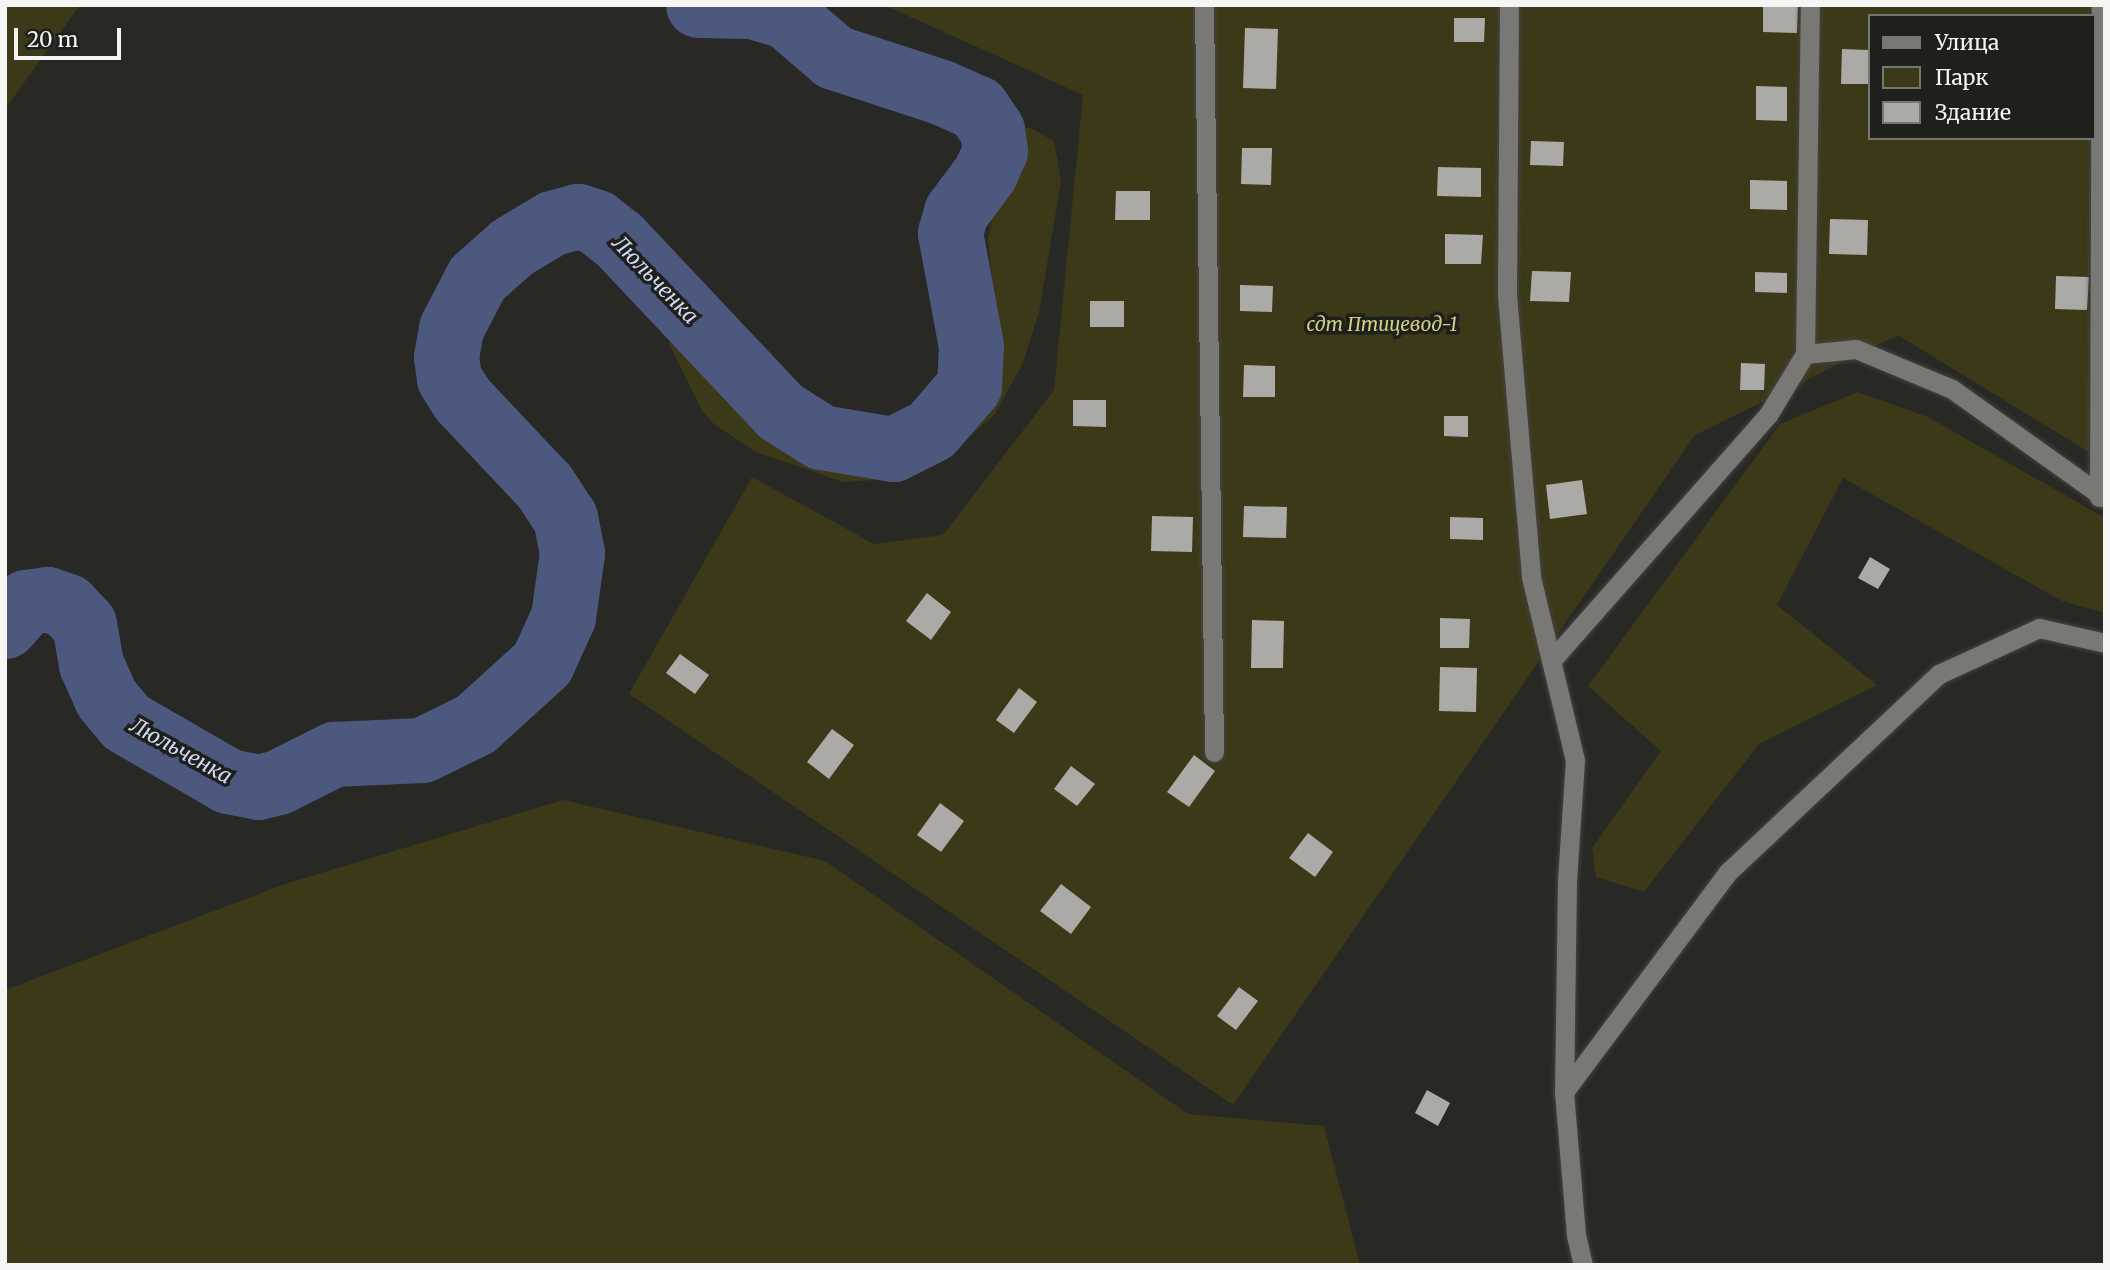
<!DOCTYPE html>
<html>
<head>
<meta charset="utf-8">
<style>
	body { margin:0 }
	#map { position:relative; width:2110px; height:1270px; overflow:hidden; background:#282825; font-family:Merriweather,serif }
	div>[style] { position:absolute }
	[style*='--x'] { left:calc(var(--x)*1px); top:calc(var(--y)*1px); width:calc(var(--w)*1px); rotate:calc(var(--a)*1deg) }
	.green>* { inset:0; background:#3c3919 }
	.river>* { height:65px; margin:-32.5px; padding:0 32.5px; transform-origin:32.5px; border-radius:32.5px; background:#4d587f }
	.building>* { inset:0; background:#abaaa6 }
	.roads { filter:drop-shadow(0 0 2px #434340) drop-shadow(0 0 2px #434340) }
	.service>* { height:19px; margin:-9.5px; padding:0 9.5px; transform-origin:9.5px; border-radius:9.5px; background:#797875 }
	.minor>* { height:19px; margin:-9.5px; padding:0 9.5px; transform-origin:9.5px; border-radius:9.5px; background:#797875 }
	span { translate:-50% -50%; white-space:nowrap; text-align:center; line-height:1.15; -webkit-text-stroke:7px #1f1f1c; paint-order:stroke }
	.park-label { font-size:19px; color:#d5ce85; font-style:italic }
	.water-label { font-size:21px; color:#d0d9f3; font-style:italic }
	.frame { position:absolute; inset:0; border:7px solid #f5f5f3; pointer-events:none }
	.legend { position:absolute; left:1868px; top:14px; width:228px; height:126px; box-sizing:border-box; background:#1f1f1c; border:2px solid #757572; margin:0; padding:9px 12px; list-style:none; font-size:21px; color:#f5f5f3 }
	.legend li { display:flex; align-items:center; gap:14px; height:35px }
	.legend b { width:35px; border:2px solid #757572 }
	.scale { position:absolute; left:14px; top:28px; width:107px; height:32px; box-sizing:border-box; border:4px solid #f5f5f3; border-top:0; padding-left:9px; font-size:21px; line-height:24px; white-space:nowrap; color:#f5f5f3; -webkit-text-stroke:5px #1f1f1c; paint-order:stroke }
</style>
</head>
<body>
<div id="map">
	<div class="green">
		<div style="clip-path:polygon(5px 5px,80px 5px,5px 109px)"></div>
		<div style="clip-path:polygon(evenodd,884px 5px,2105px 5px,2105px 462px,1898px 335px,1695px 435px,1233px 1105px,629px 694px,752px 477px,874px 544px,943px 535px,1054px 390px,1083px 95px,884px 5px,1870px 16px,2094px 16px,2094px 138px,1870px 138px,1870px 16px)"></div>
		<div style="clip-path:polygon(1022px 128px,1030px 128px,1054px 141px,1061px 181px,1039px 312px,1023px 363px,995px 414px,956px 449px,918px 470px,892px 479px,843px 482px,756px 452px,715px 425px,702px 411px,669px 344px,674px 320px,690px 314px,743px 335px,792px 380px,867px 428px,885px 432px,942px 421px,977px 380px,991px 342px,994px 306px,988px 238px,995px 203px)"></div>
		<div style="clip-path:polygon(1858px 392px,1928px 417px,2105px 518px,2105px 613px,2062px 601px,1843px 478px,1777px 605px,1877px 685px,1759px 744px,1644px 892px,1596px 877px,1592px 848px,1661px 751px,1588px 686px,1780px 424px)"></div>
		<div style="clip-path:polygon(563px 800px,825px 861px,1188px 1114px,1324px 1126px,1360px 1265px,5px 1265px,5px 990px,285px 884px)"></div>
	</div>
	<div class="river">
		<div style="--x:5;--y:626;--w:32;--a:-49"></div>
		<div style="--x:26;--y:602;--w:21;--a:-8"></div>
		<div style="--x:47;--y:599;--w:21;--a:19"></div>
		<div style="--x:67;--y:606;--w:25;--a:47"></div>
		<div style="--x:84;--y:624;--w:41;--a:80.1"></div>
		<div style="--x:91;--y:664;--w:37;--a:66"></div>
		<div style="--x:106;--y:698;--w:31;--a:50"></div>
		<div style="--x:126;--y:722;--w:118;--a:30"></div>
		<div style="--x:228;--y:781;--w:31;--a:11"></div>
		<div style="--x:258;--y:787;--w:21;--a:-14"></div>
		<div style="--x:278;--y:782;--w:63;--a:-26.6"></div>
		<div style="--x:334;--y:754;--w:88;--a:-2.6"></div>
		<div style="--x:422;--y:750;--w:59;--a:-26.1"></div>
		<div style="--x:475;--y:724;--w:91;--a:-42.3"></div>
		<div style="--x:542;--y:663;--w:51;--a:-65.5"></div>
		<div style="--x:563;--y:617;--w:65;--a:-82"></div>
		<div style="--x:572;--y:553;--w:36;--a:-101"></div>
		<div style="--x:565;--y:518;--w:38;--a:-123"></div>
		<div style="--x:544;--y:486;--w:120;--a:-133.3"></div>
		<div style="--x:462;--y:399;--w:25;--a:-122"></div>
		<div style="--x:449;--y:378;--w:21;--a:-98"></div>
		<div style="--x:446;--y:357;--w:29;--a:-80"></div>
		<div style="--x:451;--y:328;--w:56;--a:-62.5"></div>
		<div style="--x:477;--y:278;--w:47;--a:-41.5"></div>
		<div style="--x:512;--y:247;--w:47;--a:-31"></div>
		<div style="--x:552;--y:223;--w:27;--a:-15"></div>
		<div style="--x:578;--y:216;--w:19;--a:18"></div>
		<div style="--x:596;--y:222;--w:29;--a:38"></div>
		<div style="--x:619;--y:240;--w:235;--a:46.7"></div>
		<div style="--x:780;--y:411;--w:49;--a:32.4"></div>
		<div style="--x:821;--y:437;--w:73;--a:9.5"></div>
		<div style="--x:893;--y:449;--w:42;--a:-26.6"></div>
		<div style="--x:931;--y:430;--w:58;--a:-49.2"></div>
		<div style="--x:969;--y:386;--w:40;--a:-87.1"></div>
		<div style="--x:971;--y:346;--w:115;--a:-100.5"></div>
		<div style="--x:950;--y:233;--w:22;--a:-74"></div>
		<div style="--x:956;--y:212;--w:49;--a:-53.4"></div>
		<div style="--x:985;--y:173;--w:24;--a:-66"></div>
		<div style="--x:995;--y:151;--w:21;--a:-98"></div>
		<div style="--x:992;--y:130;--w:27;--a:-124"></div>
		<div style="--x:977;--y:108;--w:39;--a:-156"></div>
		<div style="--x:941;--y:92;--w:113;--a:-161.9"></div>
		<div style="--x:834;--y:57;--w:63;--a:-139.5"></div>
		<div style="--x:786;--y:16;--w:37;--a:-164"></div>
		<div style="--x:750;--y:6;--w:52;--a:-178.9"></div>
	</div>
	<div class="building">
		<div style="clip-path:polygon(1763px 5px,1798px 5px,1797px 33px,1763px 32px)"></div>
		<div style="clip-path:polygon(1454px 18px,1485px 18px,1484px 42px,1454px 42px)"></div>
		<div style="clip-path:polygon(1245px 28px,1278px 29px,1276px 89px,1243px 88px)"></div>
		<div style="clip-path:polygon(1842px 49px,1870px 50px,1870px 84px,1841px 84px)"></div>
		<div style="clip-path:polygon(1756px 86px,1787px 87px,1787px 121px,1756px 120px)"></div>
		<div style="clip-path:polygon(1531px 141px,1564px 142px,1563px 166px,1530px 165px)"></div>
		<div style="clip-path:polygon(1242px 148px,1272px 148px,1271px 185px,1241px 184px)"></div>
		<div style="clip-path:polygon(1438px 167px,1481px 168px,1481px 197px,1437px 196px)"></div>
		<div style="clip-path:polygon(1750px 180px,1787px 181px,1787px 210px,1750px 209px)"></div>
		<div style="clip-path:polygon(1116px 191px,1150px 191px,1150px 220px,1115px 220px)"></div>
		<div style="clip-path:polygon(1830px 219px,1868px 220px,1867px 255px,1829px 254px)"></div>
		<div style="clip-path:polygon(1445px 234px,1483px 235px,1481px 264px,1445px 264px)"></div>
		<div style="clip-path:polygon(1532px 271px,1571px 272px,1569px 302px,1530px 301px)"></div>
		<div style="clip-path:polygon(1755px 272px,1787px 273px,1787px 293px,1755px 292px)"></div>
		<div style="clip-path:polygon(2056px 276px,2089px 277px,2087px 310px,2055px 309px)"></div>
		<div style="clip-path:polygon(1240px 285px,1273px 286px,1272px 312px,1240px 311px)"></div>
		<div style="clip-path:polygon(1090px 301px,1124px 301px,1124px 327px,1090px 327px)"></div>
		<div style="clip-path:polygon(1741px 363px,1765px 364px,1764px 390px,1740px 390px)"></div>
		<div style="clip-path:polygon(1244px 365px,1275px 366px,1275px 397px,1243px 397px)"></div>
		<div style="clip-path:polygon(1073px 400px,1106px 400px,1106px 427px,1073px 426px)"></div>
		<div style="clip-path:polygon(1444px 416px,1468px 416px,1468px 437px,1444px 436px)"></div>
		<div style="clip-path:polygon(1582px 480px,1587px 514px,1550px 519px,1546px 485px)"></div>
		<div style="clip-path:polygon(1244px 506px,1287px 507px,1286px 538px,1243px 537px)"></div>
		<div style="clip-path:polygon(1152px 516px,1193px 517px,1192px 552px,1151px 551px)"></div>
		<div style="clip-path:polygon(1450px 517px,1483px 518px,1483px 540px,1450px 539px)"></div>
		<div style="clip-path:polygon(1870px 557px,1890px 569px,1878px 589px,1858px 578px)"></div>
		<div style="clip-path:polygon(927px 593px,951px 612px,931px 640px,906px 621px)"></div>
		<div style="clip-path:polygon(1440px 618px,1470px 619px,1469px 648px,1440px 648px)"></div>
		<div style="clip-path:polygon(1252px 620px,1284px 621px,1283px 668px,1251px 668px)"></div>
		<div style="clip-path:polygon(680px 654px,709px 675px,695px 694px,666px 673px)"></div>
		<div style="clip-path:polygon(1440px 667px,1477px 668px,1476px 712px,1439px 711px)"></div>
		<div style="clip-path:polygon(1019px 688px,1037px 702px,1014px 733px,996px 720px)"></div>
		<div style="clip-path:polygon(832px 729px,854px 745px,829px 779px,807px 762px)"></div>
		<div style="clip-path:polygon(1194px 755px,1215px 771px,1189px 807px,1167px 792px)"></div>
		<div style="clip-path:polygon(1071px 766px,1095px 784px,1077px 806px,1054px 789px)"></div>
		<div style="clip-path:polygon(940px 803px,964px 821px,941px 852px,917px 835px)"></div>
		<div style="clip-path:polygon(1308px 833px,1333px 852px,1315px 877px,1289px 858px)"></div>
		<div style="clip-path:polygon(1061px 884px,1091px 907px,1071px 934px,1040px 911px)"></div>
		<div style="clip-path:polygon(1239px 987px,1258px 1001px,1236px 1030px,1217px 1016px)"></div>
		<div style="clip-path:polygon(1427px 1090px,1450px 1103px,1438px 1126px,1415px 1113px)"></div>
	</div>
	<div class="roads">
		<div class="service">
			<div style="--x:1805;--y:354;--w:349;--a:-89.2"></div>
			<div style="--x:2099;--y:497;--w:492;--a:-89.8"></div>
			<div style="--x:1551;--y:661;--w:328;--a:-48.6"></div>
			<div style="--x:1768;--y:415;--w:71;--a:-58.8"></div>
			<div style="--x:1805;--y:354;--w:51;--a:-5.6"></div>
			<div style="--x:1856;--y:349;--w:104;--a:22.6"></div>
			<div style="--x:1952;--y:389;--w:188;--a:35.5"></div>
		</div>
		<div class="minor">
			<div style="--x:1204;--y:5;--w:747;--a:89.23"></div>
			<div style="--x:1509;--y:5;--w:290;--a:90.4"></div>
			<div style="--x:1507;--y:295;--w:283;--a:85.1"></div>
			<div style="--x:1531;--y:577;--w:188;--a:76.5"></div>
			<div style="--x:1575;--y:760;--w:120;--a:93.8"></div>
			<div style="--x:1567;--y:880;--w:212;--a:90.8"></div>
			<div style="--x:1564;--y:1092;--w:144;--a:85.2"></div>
			<div style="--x:1576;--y:1235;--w:31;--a:77"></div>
			<div style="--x:1564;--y:1092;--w:273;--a:-53.3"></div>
			<div style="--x:1727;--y:873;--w:291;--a:-43.2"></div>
			<div style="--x:1939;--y:674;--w:110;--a:-24.7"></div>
			<div style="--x:2039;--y:628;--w:68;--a:12.8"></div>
		</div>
	</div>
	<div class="park-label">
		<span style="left:1382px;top:325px">сдт Птицевод-1</span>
	</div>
	<div class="water-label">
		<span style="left:655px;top:280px;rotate:46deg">Люльченка</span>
		<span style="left:181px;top:751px;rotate:29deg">Люльченка</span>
	</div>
	<div class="frame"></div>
	<ul class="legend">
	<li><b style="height:9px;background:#797875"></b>Улица</li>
	<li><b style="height:19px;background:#3c3919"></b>Парк</li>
	<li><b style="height:19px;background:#abaaa6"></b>Здание</li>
	</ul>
	<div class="scale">20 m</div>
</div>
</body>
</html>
